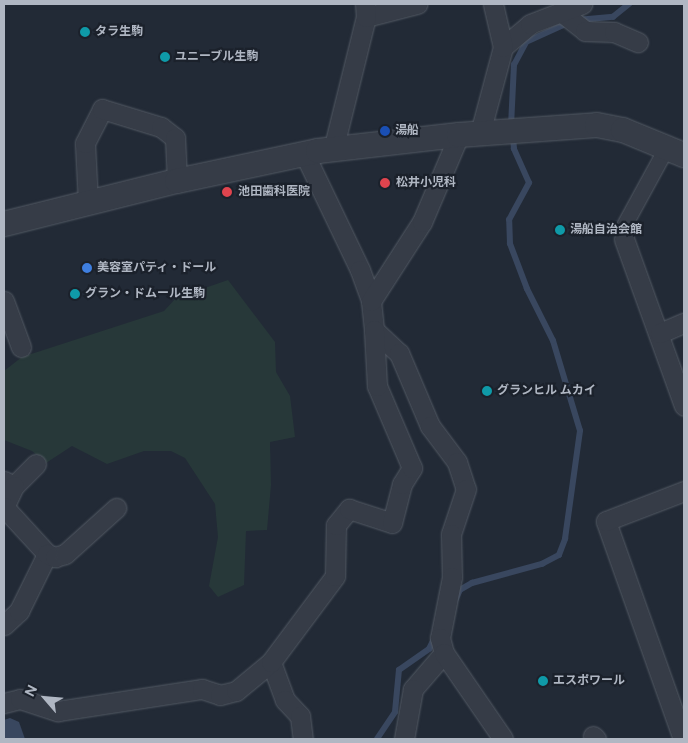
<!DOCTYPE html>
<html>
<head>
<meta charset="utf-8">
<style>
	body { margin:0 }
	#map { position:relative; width:688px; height:743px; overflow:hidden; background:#222a36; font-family:Figtree,"Noto Sans JP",sans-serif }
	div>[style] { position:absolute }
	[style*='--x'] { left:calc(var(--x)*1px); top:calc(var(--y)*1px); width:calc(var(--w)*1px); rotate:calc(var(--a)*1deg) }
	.green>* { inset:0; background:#273839 }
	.water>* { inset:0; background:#39475f }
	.stream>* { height:5.5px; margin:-2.75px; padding:0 2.75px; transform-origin:2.75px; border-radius:2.75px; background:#39475f }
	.roads { filter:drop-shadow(0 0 1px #535a64) drop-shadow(0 0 1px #535a64) }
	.pedestrian>* { height:15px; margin:-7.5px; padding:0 7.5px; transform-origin:7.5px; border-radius:7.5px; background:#363c47 }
	.minor>* { height:19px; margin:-9.5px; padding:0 9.5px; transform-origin:9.5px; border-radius:9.5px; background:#363c47 }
	.tertiary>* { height:24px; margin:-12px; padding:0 12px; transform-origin:12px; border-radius:12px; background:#363c47 }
	.dots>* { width:14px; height:14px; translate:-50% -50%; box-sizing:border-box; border:2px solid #1b212b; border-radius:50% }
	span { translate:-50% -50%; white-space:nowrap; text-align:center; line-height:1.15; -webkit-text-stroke:4.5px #1b212b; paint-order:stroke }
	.poi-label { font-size:12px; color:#b0b7c3; font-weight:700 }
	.left { translate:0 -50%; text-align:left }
	.frame { position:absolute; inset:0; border:5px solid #b0b7c3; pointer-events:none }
	.north { position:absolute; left:20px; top:673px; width:50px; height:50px; -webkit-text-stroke:4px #1b212b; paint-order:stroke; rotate:297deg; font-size:14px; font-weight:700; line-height:20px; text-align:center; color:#b0b7c3 }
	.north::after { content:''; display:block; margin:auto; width:18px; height:22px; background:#b0b7c3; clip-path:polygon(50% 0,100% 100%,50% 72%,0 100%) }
</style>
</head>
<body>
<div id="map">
	<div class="green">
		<div style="clip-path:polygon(228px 280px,275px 342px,276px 372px,290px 396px,295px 437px,270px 442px,271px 485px,267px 530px,246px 531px,244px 585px,218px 597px,209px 586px,218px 537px,215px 504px,185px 458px,171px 451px,144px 451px,107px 464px,72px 446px,46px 463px,32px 451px,4px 440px,4px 371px,22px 357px,164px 311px,176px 298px)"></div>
	</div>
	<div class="water">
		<div style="clip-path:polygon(10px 718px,19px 722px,25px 739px,4px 739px,4px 720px)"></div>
	</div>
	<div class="stream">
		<div style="--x:577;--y:20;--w:36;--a:-5"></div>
		<div style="--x:613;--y:17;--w:21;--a:-39"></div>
		<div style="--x:511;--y:126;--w:61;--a:-87.2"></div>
		<div style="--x:514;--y:65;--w:26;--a:-62"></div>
		<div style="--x:526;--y:42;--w:46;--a:-24.3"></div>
		<div style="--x:455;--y:601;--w:12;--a:-66"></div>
		<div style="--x:460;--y:590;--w:14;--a:-30"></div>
		<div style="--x:472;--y:583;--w:73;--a:-15.2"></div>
		<div style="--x:542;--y:564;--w:19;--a:-28"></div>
		<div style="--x:559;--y:555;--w:17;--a:-69"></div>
		<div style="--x:565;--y:539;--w:109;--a:-82.1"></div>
		<div style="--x:580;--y:431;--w:94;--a:-106.7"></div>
		<div style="--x:553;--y:341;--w:58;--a:-116.6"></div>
		<div style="--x:527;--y:289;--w:48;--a:-110.7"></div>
		<div style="--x:510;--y:244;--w:24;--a:-92"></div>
		<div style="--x:509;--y:220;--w:42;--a:-61.6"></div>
		<div style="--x:529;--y:183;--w:37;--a:-114"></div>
		<div style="--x:514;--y:149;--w:11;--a:-95"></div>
		<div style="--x:377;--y:739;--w:32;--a:-56"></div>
		<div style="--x:395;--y:712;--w:42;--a:-84.6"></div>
		<div style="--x:399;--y:670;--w:37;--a:-35"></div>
		<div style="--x:429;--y:649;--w:13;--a:-63"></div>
	</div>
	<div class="roads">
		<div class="pedestrian">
			<div style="--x:624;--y:239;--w:12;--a:-95"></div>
			<div style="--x:623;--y:227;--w:90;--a:-61.4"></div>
		</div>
		<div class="minor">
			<div style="--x:561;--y:12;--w:31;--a:38"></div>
			<div style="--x:585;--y:31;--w:29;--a:2"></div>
			<div style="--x:614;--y:32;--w:26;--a:23"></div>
			<div style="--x:366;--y:17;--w:53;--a:-14.3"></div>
			<div style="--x:503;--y:47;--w:35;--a:-40"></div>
			<div style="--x:530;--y:24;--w:56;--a:-21"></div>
			<div style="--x:480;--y:133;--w:89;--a:-75"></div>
			<div style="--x:503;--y:47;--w:44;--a:-103.1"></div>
			<div style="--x:333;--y:150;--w:137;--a:-76.1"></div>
			<div style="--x:366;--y:17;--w:13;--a:-94"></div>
			<div style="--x:305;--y:155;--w:127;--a:64.4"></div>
			<div style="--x:360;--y:270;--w:33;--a:70"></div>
			<div style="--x:371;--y:301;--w:29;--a:84"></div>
			<div style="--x:374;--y:330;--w:34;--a:43"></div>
			<div style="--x:399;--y:353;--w:79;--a:67"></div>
			<div style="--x:430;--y:426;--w:45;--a:53.1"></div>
			<div style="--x:457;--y:462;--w:28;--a:72"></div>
			<div style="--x:466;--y:489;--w:47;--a:108.4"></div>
			<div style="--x:451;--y:534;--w:43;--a:88.7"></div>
			<div style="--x:452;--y:577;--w:62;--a:101.1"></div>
			<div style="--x:440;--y:638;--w:16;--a:75"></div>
			<div style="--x:444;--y:653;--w:48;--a:130.7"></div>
			<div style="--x:413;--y:689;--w:51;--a:100.2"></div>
			<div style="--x:88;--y:203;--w:60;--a:-92.9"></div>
			<div style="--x:85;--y:143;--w:38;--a:-63"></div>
			<div style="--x:102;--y:109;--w:62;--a:17"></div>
			<div style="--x:161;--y:127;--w:18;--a:38"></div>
			<div style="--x:175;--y:138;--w:43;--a:87.3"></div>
			<div style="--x:624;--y:239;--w:177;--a:70.2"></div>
			<div style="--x:4;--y:301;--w:49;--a:69.7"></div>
			<div style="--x:371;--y:301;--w:94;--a:-57.2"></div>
			<div style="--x:422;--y:222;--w:95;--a:-67"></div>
			<div style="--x:660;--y:333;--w:26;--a:-23"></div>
			<div style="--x:4;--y:481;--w:11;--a:27"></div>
			<div style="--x:14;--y:486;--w:31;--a:-45"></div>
			<div style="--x:14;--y:486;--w:23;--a:115"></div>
			<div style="--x:4;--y:507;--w:64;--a:47.5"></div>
			<div style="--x:4;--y:625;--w:21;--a:-43"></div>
			<div style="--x:19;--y:611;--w:64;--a:-63.8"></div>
			<div style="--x:47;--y:554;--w:9;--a:21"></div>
			<div style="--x:55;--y:557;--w:10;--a:-17"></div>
			<div style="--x:65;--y:554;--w:69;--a:-42"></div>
			<div style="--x:444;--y:653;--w:104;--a:55.5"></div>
			<div style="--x:271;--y:662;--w:40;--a:69.8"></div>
			<div style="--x:285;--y:700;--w:22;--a:47"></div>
			<div style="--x:300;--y:716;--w:23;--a:83"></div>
			<div style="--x:4;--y:703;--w:16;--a:-14"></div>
			<div style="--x:20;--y:699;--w:40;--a:18"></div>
			<div style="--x:58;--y:711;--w:146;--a:-8.7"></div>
			<div style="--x:202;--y:689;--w:19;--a:18"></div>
			<div style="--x:220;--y:695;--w:16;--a:-14"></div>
			<div style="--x:236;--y:691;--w:45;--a:-39.6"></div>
			<div style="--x:271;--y:662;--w:107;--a:-53.3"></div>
			<div style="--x:335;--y:576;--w:51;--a:-88.9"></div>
			<div style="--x:336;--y:525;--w:21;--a:-51"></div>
			<div style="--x:349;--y:509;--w:45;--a:18"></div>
			<div style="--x:392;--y:523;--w:40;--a:-75.6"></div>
			<div style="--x:402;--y:484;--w:19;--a:-58"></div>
			<div style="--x:412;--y:468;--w:89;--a:-113.1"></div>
			<div style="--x:377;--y:386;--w:56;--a:-93.1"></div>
			<div style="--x:593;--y:736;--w:4;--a:45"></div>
			<div style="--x:683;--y:739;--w:231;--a:-109.5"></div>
			<div style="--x:606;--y:521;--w:84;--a:-21"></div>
		</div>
		<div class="tertiary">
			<div style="--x:4;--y:224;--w:178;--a:-14"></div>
			<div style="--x:177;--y:181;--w:144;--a:-12"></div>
			<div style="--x:318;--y:151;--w:142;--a:-6.5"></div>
			<div style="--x:459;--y:135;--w:138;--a:-4.1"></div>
			<div style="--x:597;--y:125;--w:26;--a:11"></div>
			<div style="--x:623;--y:130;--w:66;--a:22.3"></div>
		</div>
	</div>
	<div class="dots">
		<div style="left:85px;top:32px;background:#0f9aa8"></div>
		<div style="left:165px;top:57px;background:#0f9aa8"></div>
		<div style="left:385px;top:131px;background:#1a4fb4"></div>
		<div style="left:385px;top:183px;background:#e0444e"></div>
		<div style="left:227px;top:192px;background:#e0444e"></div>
		<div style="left:560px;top:230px;background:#0f9aa8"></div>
		<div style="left:87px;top:268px;background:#3f7fe0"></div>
		<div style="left:75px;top:294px;background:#0f9aa8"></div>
		<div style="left:487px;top:391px;background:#0f9aa8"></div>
		<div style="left:543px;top:681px;background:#0f9aa8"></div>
	</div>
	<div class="poi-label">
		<span class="left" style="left:95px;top:32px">タラ生駒</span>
		<span class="left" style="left:175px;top:57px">ユニーブル生駒</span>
		<span class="left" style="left:395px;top:131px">湯船</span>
		<span class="left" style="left:396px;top:183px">松井小児科</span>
		<span class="left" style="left:238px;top:192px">池田歯科医院</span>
		<span class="left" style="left:570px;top:230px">湯船自治会館</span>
		<span class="left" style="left:97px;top:268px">美容室パティ・ドール</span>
		<span class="left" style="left:85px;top:294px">グラン・ドムール生駒</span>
		<span class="left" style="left:497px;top:391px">グランヒル ムカイ</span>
		<span class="left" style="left:553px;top:681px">エスポワール</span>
	</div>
	<div class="frame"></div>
	<div class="north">N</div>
</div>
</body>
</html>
